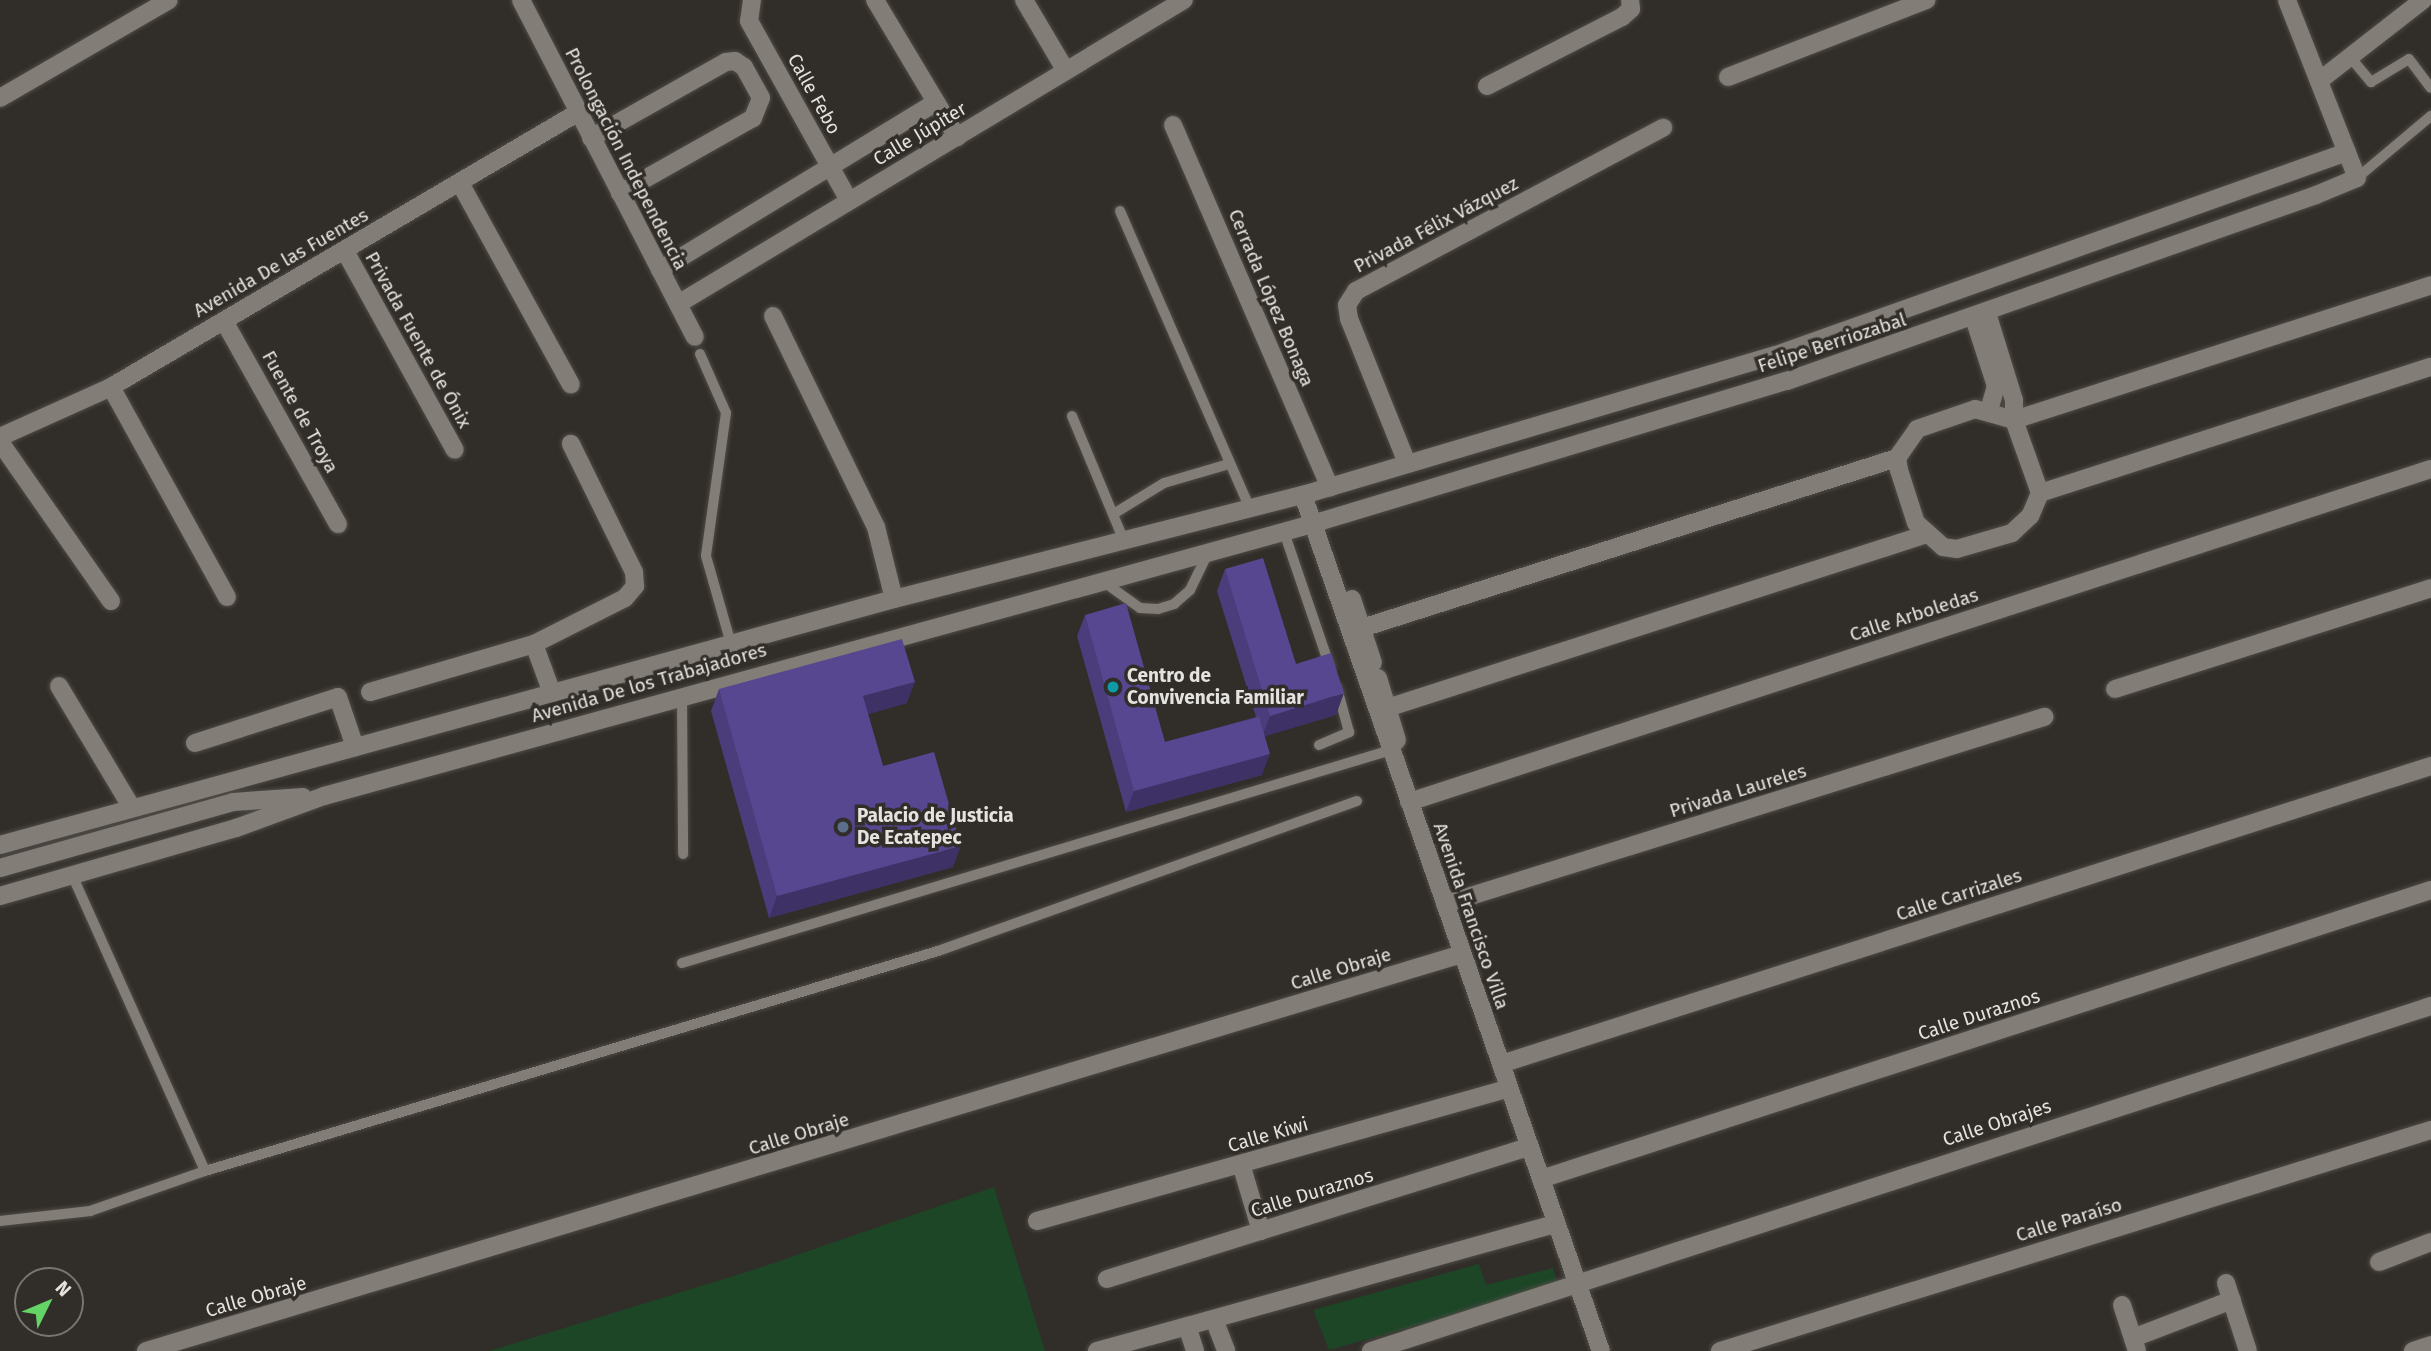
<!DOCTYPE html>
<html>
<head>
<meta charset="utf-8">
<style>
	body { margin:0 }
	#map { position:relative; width:2431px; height:1351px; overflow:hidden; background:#312d28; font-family:"Fira Sans",sans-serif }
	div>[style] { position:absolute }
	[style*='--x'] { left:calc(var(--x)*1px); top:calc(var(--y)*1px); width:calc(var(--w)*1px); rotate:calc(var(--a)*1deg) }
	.green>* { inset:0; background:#1c4626 }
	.roads { filter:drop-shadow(0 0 2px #4e4b47) drop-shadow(0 0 2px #4e4b47) }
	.service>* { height:10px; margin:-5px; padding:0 5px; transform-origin:5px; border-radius:5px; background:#827d77 }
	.minor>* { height:18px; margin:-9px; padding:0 9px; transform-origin:9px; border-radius:9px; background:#827d77 }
	.tertiary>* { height:18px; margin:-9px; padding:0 9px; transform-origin:9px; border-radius:9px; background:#827d77 }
	.secondary>* { height:18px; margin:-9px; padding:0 9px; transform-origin:9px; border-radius:9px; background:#827d77 }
	.wall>* { inset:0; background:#4b3c7c }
	.shaded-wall>* { inset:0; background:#3d3165 }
	.building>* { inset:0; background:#574690 }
	.dots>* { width:19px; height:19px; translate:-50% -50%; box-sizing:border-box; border:4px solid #312d28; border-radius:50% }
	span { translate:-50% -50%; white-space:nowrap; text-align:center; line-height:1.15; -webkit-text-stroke:7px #312d28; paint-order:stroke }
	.street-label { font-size:19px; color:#e5e3e0 }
	.poi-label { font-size:19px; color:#e5e3e0; font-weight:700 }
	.left { translate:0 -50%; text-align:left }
	.north { position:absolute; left:14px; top:1267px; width:70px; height:70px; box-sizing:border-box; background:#312d28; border:2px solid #797672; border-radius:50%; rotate:47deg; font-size:19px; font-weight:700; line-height:28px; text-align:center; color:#e5e3e0 }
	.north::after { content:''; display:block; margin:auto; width:24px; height:32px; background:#64d467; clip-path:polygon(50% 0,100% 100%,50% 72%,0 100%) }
</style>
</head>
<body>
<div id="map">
	<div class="green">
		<div style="clip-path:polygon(994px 1187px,1045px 1351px,489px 1351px,753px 1270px)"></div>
		<div style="clip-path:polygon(1479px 1264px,1486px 1285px,1553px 1268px,1558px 1286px,1329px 1350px,1313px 1310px)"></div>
	</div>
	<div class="roads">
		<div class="service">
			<div style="--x:2350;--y:57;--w:33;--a:50"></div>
			<div style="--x:2371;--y:82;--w:44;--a:-31.2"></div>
			<div style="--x:2409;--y:59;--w:36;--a:53"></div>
			<div style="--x:2357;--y:178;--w:97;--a:-40"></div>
			<div style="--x:1120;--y:211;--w:325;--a:66.4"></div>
			<div style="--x:700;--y:354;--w:64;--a:66.2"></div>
			<div style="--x:726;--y:413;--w:144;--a:98"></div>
			<div style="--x:706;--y:556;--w:91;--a:74.1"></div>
			<div style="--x:1072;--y:416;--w:135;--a:67.4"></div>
			<div style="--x:1115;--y:513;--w:57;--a:-31.5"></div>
			<div style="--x:1164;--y:483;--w:68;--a:-16.3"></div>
			<div style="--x:1284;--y:532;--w:143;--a:71.2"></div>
			<div style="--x:1101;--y:580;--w:48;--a:35.7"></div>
			<div style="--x:1140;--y:608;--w:18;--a:3"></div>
			<div style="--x:1158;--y:609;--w:17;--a:-17"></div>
			<div style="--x:1174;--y:604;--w:21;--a:-41"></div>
			<div style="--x:1190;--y:590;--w:41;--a:-64.1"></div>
			<div style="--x:682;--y:696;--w:158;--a:89.6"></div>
			<div style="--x:1319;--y:745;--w:33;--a:-23"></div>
			<div style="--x:1349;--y:732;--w:46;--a:-105.3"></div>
			<div style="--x:73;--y:877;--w:322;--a:65.8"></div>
			<div style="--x:205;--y:1171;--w:765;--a:-16.71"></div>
			<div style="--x:938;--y:951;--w:445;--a:-19.7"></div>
			<div style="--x:682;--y:963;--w:740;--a:-16.72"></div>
			<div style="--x:0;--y:1221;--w:91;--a:-6.3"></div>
			<div style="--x:90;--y:1211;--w:122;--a:-19.2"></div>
		</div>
		<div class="minor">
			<div style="--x:752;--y:0;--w:21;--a:98"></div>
			<div style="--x:749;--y:21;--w:206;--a:60.9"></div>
			<div style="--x:875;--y:0;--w:160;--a:59.1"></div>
			<div style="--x:1024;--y:0;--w:82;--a:59.4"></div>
			<div style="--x:1728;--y:77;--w:213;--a:-21.2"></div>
			<div style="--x:1487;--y:86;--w:152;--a:-27.1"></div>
			<div style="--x:1622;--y:17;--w:12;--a:-42"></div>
			<div style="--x:1631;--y:9;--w:9;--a:-96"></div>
			<div style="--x:0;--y:98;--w:195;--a:-30.1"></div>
			<div style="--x:1173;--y:125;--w:395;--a:66.6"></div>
			<div style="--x:591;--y:138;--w:155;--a:-29.4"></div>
			<div style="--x:726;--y:62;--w:9;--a:-6"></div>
			<div style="--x:735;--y:61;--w:11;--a:34"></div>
			<div style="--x:744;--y:67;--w:35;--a:61"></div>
			<div style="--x:761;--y:98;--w:22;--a:112"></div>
			<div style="--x:753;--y:118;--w:153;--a:150.6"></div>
			<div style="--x:460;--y:183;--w:230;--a:61.2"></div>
			<div style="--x:345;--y:251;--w:227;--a:61.1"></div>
			<div style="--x:660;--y:270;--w:323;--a:-31.3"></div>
			<div style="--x:678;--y:304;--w:590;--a:-31"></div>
			<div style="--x:1987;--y:313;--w:91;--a:72.8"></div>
			<div style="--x:2014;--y:400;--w:20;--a:90"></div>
			<div style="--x:2014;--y:420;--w:77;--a:70.4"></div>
			<div style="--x:2040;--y:493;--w:25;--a:113"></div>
			<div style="--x:2030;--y:516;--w:25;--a:137"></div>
			<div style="--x:2012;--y:533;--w:57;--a:163.8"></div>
			<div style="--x:1957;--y:549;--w:14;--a:-172"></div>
			<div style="--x:1943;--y:547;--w:36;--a:-138"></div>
			<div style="--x:1916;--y:523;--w:56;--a:-107.8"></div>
			<div style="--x:1899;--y:470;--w:12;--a:-99"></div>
			<div style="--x:1897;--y:458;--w:35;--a:-55"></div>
			<div style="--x:1917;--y:429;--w:61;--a:-19"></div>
			<div style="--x:1975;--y:409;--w:41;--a:15.8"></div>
			<div style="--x:2014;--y:420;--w:438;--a:-17.9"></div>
			<div style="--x:773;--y:316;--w:235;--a:64"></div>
			<div style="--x:876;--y:527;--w:74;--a:76"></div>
			<div style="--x:1974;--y:318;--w:71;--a:72.1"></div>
			<div style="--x:1996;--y:386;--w:25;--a:106"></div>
			<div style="--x:224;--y:321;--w:233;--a:60.7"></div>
			<div style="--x:111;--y:387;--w:240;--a:61.1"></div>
			<div style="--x:0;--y:437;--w:122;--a:-24.2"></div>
			<div style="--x:111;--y:387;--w:541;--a:-30.45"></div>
			<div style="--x:0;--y:442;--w:194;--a:55.1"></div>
			<div style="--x:1407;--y:463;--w:155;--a:-111.9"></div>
			<div style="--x:1349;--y:319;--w:14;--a:-98"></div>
			<div style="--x:1347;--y:305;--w:17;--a:-57"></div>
			<div style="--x:1356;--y:291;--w:348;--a:-28"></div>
			<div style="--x:2040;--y:493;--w:411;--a:-17.9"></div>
			<div style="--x:1352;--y:599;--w:67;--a:71.8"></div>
			<div style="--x:1362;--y:628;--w:561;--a:-17.63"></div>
			<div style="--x:534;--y:644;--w:52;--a:69.8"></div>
			<div style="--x:1378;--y:678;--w:65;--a:73"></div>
			<div style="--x:59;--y:686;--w:142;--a:59.1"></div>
			<div style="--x:2115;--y:689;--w:332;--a:-17.7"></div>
			<div style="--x:370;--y:692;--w:171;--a:-16.3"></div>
			<div style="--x:534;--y:644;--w:102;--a:-26.8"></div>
			<div style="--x:625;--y:598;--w:16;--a:-50"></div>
			<div style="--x:635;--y:586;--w:14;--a:-94"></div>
			<div style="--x:634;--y:572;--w:143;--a:-116.2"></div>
			<div style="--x:1387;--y:708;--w:564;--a:-17.86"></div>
			<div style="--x:195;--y:743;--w:150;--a:-17.8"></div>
			<div style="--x:338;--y:697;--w:53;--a:71.2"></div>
			<div style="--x:1409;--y:802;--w:1075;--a:-18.05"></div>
			<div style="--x:1445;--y:904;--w:628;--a:-17.34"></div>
			<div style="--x:1501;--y:1064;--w:977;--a:-17.77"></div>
			<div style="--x:1241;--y:1164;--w:70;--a:73.4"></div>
			<div style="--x:1541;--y:1179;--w:936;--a:-17.99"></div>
			<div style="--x:1037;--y:1221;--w:490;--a:-15.7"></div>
			<div style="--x:2379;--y:1262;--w:56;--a:-21"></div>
			<div style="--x:1107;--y:1279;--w:442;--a:-17.4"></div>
			<div style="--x:2226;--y:1283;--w:71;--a:72.1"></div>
			<div style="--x:2122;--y:1305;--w:48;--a:71.9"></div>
			<div style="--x:1214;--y:1319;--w:34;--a:69"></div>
			<div style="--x:1187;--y:1326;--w:26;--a:72"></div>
			<div style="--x:2133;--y:1338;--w:106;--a:-21"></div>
			<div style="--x:146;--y:1351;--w:1375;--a:-16.79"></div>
			<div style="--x:1097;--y:1351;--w:476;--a:-15.5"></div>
			<div style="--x:1371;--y:1351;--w:1115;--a:-18.03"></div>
			<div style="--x:1720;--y:1351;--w:745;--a:-17.27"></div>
			<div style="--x:2413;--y:1351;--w:19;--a:-18"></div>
		</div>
		<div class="tertiary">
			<div style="--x:521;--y:0;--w:379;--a:62.7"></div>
			<div style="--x:2319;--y:81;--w:132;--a:-37.9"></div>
			<div style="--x:1303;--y:495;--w:906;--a:70.81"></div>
		</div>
		<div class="secondary">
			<div style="--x:0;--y:845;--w:927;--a:-15.39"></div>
			<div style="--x:894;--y:599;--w:422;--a:-14.3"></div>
			<div style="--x:1303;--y:495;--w:493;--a:-16.5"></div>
			<div style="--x:1776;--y:355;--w:606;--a:-19.57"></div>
			<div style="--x:0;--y:868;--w:242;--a:-15.8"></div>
			<div style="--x:233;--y:802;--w:70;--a:-4.1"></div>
			<div style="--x:0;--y:896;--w:246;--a:-16.1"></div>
			<div style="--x:236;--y:828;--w:94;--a:-20"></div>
			<div style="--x:324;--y:796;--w:1025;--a:-15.39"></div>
			<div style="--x:1312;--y:524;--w:496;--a:-16.8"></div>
			<div style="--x:1787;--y:381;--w:561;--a:-19.37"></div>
			<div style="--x:2316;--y:195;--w:44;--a:-22.5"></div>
			<div style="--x:2357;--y:178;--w:191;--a:-111.5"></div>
		</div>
	</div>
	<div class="wall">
		<div style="clip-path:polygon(1225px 569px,1296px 664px,1336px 715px,1265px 736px,1262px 775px,1126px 812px,1077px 636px,1085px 615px,1165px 742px,1256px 717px,1217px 591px)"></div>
		<div style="clip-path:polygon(719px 689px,907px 703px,868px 714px,883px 766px,953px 867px,769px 918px,711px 711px)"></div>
	</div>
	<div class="shaded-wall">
		<div style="clip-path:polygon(915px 682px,907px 703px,855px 718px,863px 696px)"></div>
		<div style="clip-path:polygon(1344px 693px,1336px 715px,1262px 737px,1270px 716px)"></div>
		<div style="clip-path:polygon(1270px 754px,1262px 775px,1126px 812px,1134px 791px)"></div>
		<div style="clip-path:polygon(961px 846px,953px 867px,769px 918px,777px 896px)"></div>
	</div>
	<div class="building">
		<div style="clip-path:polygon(1263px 558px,1296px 664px,1331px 653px,1344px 693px,1270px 716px,1225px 569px)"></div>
		<div style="clip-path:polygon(1126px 603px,1165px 742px,1259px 717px,1270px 754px,1134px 791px,1085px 615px)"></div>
		<div style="clip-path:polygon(902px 639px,915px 682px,863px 696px,883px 766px,934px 752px,961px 846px,777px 896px,719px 689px)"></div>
	</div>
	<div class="dots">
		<div style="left:1113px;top:687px;background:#0f9aa8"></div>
		<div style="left:843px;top:827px;background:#5c6f8a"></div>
	</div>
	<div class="street-label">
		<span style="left:814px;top:94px;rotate:61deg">Calle Febo</span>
		<span style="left:920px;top:134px;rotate:-31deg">Calle Júpiter</span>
		<span style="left:626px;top:159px;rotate:63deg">Prolongación Independencia</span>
		<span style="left:1436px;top:225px;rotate:-28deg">Privada Félix Vázquez</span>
		<span style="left:281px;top:263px;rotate:-30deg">Avenida De las Fuentes</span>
		<span style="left:1271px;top:298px;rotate:67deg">Cerrada López Bonaga</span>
		<span style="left:418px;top:340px;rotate:61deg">Privada Fuente de Ónix</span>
		<span style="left:1832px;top:343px;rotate:-18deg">Felipe Berriozabal</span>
		<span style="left:300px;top:412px;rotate:61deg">Fuente de Troya</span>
		<span style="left:1914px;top:615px;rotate:-18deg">Calle Arboledas</span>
		<span style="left:649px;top:683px;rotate:-16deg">Avenida De los Trabajadores</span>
		<span style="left:1738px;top:791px;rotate:-17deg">Privada Laureles</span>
		<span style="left:1959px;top:895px;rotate:-18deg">Calle Carrizales</span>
		<span style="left:1471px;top:916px;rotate:71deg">Avenida Francisco Villa</span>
		<span style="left:1341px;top:969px;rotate:-17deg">Calle Obraje</span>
		<span style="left:1979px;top:1015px;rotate:-18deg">Calle Duraznos</span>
		<span style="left:1997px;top:1123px;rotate:-18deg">Calle Obrajes</span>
		<span style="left:799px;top:1134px;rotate:-17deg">Calle Obraje</span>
		<span style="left:1268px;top:1135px;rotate:-16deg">Calle Kiwi</span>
		<span style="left:1312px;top:1193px;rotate:-17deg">Calle Duraznos</span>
		<span style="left:2069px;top:1220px;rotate:-17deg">Calle Paraíso</span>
		<span style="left:256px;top:1297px;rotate:-16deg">Calle Obraje</span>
	</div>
	<div class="poi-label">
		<span class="left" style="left:1127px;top:687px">Centro de<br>Convivencia Familiar</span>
		<span class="left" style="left:857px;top:827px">Palacio de Justicia<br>De Ecatepec</span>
	</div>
	<div class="north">N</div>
</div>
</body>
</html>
